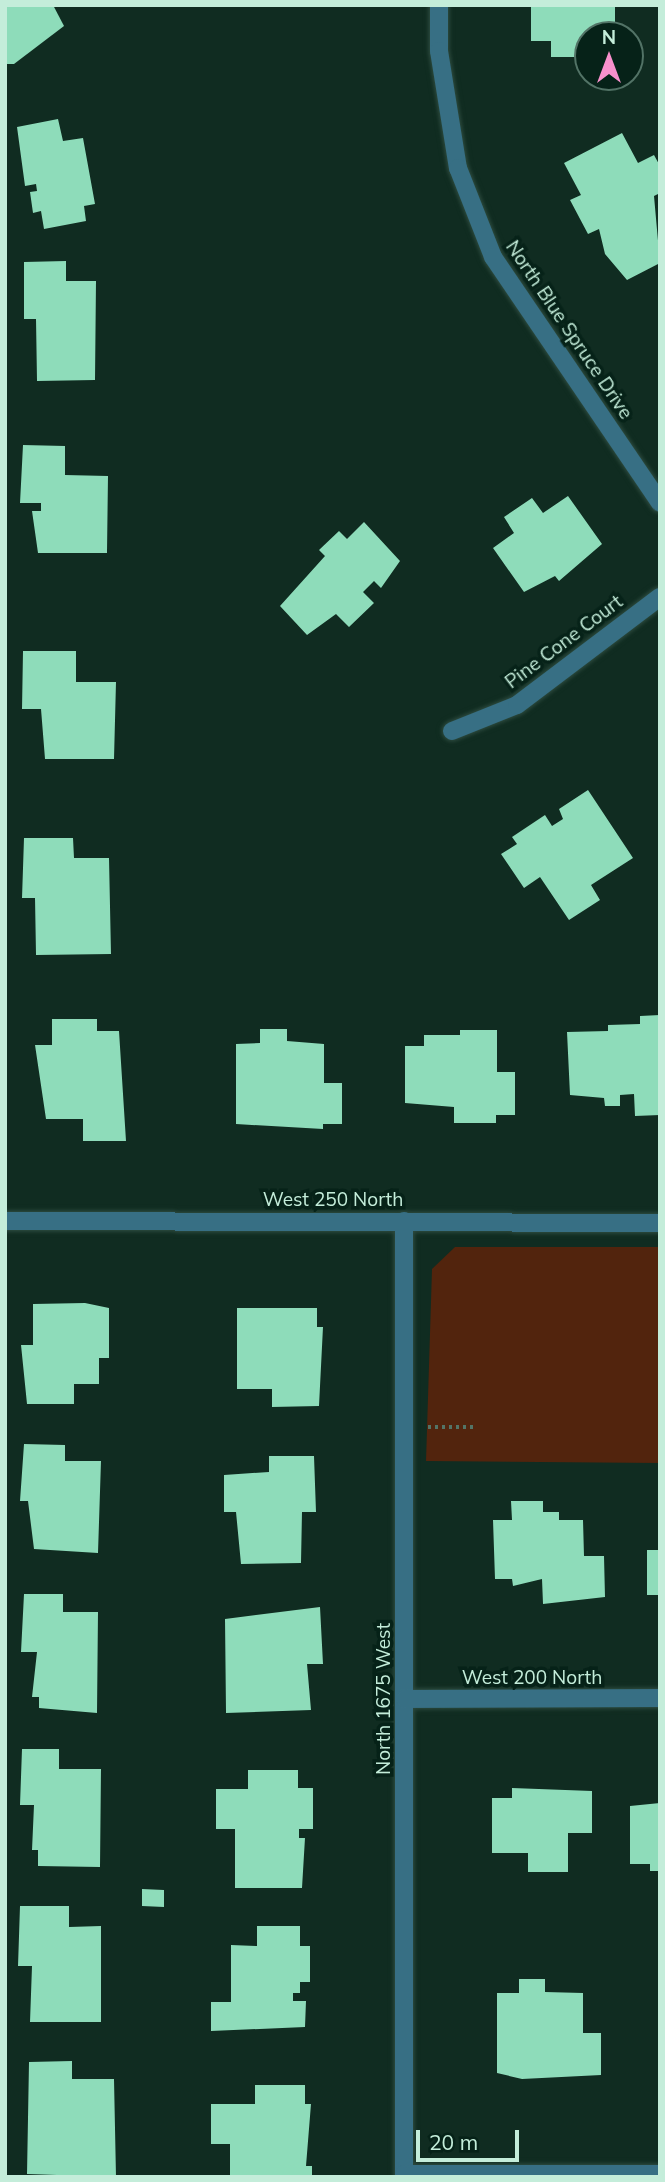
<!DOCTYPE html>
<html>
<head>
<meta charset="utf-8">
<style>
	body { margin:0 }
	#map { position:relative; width:665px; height:2182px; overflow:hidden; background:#102c21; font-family:Mulish,sans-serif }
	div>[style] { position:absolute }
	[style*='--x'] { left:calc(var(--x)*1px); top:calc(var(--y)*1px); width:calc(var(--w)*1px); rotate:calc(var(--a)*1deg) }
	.green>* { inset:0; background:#52240d }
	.building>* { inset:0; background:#8edcba }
	.path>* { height:4.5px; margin-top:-2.25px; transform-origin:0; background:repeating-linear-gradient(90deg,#537466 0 3.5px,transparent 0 7px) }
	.roads { filter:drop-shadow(0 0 2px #2d4b3f) drop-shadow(0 0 2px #2d4b3f) }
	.street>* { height:18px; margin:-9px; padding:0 9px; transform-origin:9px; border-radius:9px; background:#376f84 }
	span { translate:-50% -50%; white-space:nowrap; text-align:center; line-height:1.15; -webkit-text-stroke:7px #062218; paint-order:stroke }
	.street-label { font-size:19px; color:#c4edda }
	.frame { position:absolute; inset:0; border:7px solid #c4edda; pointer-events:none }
	.north { position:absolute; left:574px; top:21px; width:70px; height:70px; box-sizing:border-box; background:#062218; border:2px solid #527366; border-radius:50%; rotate:0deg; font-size:19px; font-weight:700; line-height:28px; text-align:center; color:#c4edda }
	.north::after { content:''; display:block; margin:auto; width:24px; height:32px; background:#f890cc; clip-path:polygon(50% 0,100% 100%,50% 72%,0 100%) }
	.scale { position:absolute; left:416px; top:2130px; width:103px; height:32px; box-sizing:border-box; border:4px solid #c4edda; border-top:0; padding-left:9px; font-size:21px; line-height:24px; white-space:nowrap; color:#c4edda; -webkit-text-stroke:5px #062218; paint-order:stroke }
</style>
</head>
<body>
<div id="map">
	<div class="green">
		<div style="clip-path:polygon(455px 1247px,660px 1247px,660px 1463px,426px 1461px,432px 1269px)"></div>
	</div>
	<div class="building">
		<div style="clip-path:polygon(5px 5px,53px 5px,64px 26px,14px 64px,5px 64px)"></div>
		<div style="clip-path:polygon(531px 5px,615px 5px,615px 35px,578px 41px,578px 57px,551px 57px,551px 41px,531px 41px)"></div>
		<div style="clip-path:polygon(58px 119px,63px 141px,83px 138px,95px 204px,84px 206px,86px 221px,44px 229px,41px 211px,33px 213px,30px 192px,37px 191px,36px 184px,25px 186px,17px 127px)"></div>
		<div style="clip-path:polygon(622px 133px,638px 163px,654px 155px,660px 166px,660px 193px,654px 196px,660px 263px,627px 280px,605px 254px,599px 229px,588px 234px,570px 200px,581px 195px,564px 163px)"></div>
		<div style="clip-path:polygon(66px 261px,66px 281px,96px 281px,95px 380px,37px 381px,36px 319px,24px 319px,24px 262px)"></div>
		<div style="clip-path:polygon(23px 445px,65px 446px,65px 475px,108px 476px,107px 553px,38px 553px,32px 511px,41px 511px,41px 503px,20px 503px)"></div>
		<div style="clip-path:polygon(568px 496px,602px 544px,559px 581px,555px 576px,524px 592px,493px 548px,514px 533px,504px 517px,532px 498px,543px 513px)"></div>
		<div style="clip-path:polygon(364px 522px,400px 561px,381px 588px,374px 581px,363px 592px,374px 603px,349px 627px,336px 614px,307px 635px,280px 606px,325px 556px,319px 550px,339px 531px,347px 539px)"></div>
		<div style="clip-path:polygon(23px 651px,76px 651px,76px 682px,116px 682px,114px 759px,45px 759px,41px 709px,22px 709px)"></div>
		<div style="clip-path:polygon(588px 790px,633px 858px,591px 885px,600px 900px,569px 920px,540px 877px,524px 888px,501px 854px,517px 844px,512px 837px,545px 815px,552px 826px,563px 819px,559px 809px)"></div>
		<div style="clip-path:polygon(24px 838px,73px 838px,74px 858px,109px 858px,111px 954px,36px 955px,35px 898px,22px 898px)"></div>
		<div style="clip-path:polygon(660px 1015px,660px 1115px,635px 1116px,634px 1094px,620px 1095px,620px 1106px,605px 1106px,604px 1098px,570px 1095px,567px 1032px,608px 1031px,608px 1025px,640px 1024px,640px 1016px)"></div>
		<div style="clip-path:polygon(52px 1019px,97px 1019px,97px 1031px,119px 1031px,126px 1141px,83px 1141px,83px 1119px,46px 1119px,35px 1045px,52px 1045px)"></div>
		<div style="clip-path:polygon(260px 1029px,287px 1029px,287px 1041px,324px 1044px,324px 1083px,342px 1083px,342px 1124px,323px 1124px,323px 1129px,236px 1124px,236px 1044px,260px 1043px)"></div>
		<div style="clip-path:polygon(460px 1030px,497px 1030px,497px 1072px,515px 1072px,515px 1115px,496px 1115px,496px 1123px,454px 1123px,454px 1107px,405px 1103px,405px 1046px,424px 1046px,424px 1035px,460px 1035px)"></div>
		<div style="clip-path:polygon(85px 1303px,109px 1308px,109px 1358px,99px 1358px,99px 1384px,74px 1384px,74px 1404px,27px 1404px,21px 1345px,33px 1345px,33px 1304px)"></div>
		<div style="clip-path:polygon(237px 1308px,317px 1308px,317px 1327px,323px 1327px,319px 1406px,272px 1407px,272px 1389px,237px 1389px)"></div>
		<div style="clip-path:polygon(24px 1444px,65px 1445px,65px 1461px,101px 1461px,98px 1553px,34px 1549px,28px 1501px,20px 1501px)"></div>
		<div style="clip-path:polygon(269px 1456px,314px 1456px,316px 1512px,302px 1512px,301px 1563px,241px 1564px,236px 1512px,224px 1512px,224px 1475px,269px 1472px)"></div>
		<div style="clip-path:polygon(511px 1501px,543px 1501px,543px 1512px,559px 1512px,559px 1520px,583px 1520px,584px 1556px,604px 1556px,605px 1597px,543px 1604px,542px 1579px,513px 1586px,512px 1579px,495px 1579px,493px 1520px,512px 1520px)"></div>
		<div style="clip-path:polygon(647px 1550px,660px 1550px,660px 1595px,647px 1595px)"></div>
		<div style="clip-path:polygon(24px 1594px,63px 1594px,63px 1612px,98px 1612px,97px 1713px,39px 1708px,39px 1697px,32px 1697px,37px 1652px,21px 1652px)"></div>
		<div style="clip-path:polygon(320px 1607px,323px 1664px,307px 1664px,311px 1710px,226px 1713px,225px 1619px)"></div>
		<div style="clip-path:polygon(22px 1749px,59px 1749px,59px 1769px,101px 1769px,100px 1867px,38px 1866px,38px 1850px,32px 1850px,34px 1805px,20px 1805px)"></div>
		<div style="clip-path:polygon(248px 1770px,298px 1770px,298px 1788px,313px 1788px,313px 1829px,299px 1829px,299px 1838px,305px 1838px,302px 1888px,235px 1888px,235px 1829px,216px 1829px,216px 1789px,248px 1789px)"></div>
		<div style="clip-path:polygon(512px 1788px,592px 1791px,592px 1833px,568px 1833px,568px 1872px,528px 1872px,528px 1853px,492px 1853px,492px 1798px,512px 1798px)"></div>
		<div style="clip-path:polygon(660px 1803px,660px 1871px,650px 1871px,650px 1864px,630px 1864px,630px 1806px)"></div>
		<div style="clip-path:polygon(142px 1889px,164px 1890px,164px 1907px,142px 1906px)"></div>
		<div style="clip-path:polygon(20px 1906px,69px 1906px,69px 1927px,101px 1926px,101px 2022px,30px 2022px,32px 1966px,18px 1966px)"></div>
		<div style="clip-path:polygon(257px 1926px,300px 1926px,300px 1946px,310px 1946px,310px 1982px,300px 1982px,300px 1993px,293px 1993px,293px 2001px,306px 2001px,305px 2027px,211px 2031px,211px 2002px,231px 2002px,231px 1945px,257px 1946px)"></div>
		<div style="clip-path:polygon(519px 1979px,545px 1979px,545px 1992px,583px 1993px,583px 2033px,601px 2033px,601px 2075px,522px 2079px,497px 2073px,497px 1993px,519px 1993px)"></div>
		<div style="clip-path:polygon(72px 2061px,72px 2079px,114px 2079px,116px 2177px,27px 2174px,29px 2062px)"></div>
		<div style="clip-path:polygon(255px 2085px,305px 2085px,305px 2104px,311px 2104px,306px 2166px,312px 2166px,312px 2177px,230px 2177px,230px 2144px,211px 2144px,211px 2104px,255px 2104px)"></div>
	</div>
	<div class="path">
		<div style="--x:428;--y:1427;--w:46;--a:0"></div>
	</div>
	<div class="roads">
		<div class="street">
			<div style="--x:439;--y:5;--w:46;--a:90"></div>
			<div style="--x:439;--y:51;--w:119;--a:80.8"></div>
			<div style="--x:458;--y:168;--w:96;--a:68.5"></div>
			<div style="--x:493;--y:257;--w:297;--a:55.8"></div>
			<div style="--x:452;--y:731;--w:70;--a:-21.8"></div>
			<div style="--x:517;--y:705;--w:179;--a:-37.1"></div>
			<div style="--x:5;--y:1221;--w:655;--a:0.17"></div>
			<div style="--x:404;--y:1221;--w:956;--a:90"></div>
			<div style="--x:405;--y:1699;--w:255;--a:-0.2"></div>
			<div style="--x:404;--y:2174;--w:256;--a:0"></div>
		</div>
	</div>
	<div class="street-label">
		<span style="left:569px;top:330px;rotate:56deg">North Blue Spruce Drive</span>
		<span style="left:564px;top:642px;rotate:-37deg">Pine Cone Court</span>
		<span style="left:333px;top:1200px">West 250 North</span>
		<span style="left:532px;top:1678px">West 200 North</span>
		<span style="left:384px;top:1699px;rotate:-90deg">North 1675 West</span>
	</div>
	<div class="frame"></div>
	<div class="north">N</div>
	<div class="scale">20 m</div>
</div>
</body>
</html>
